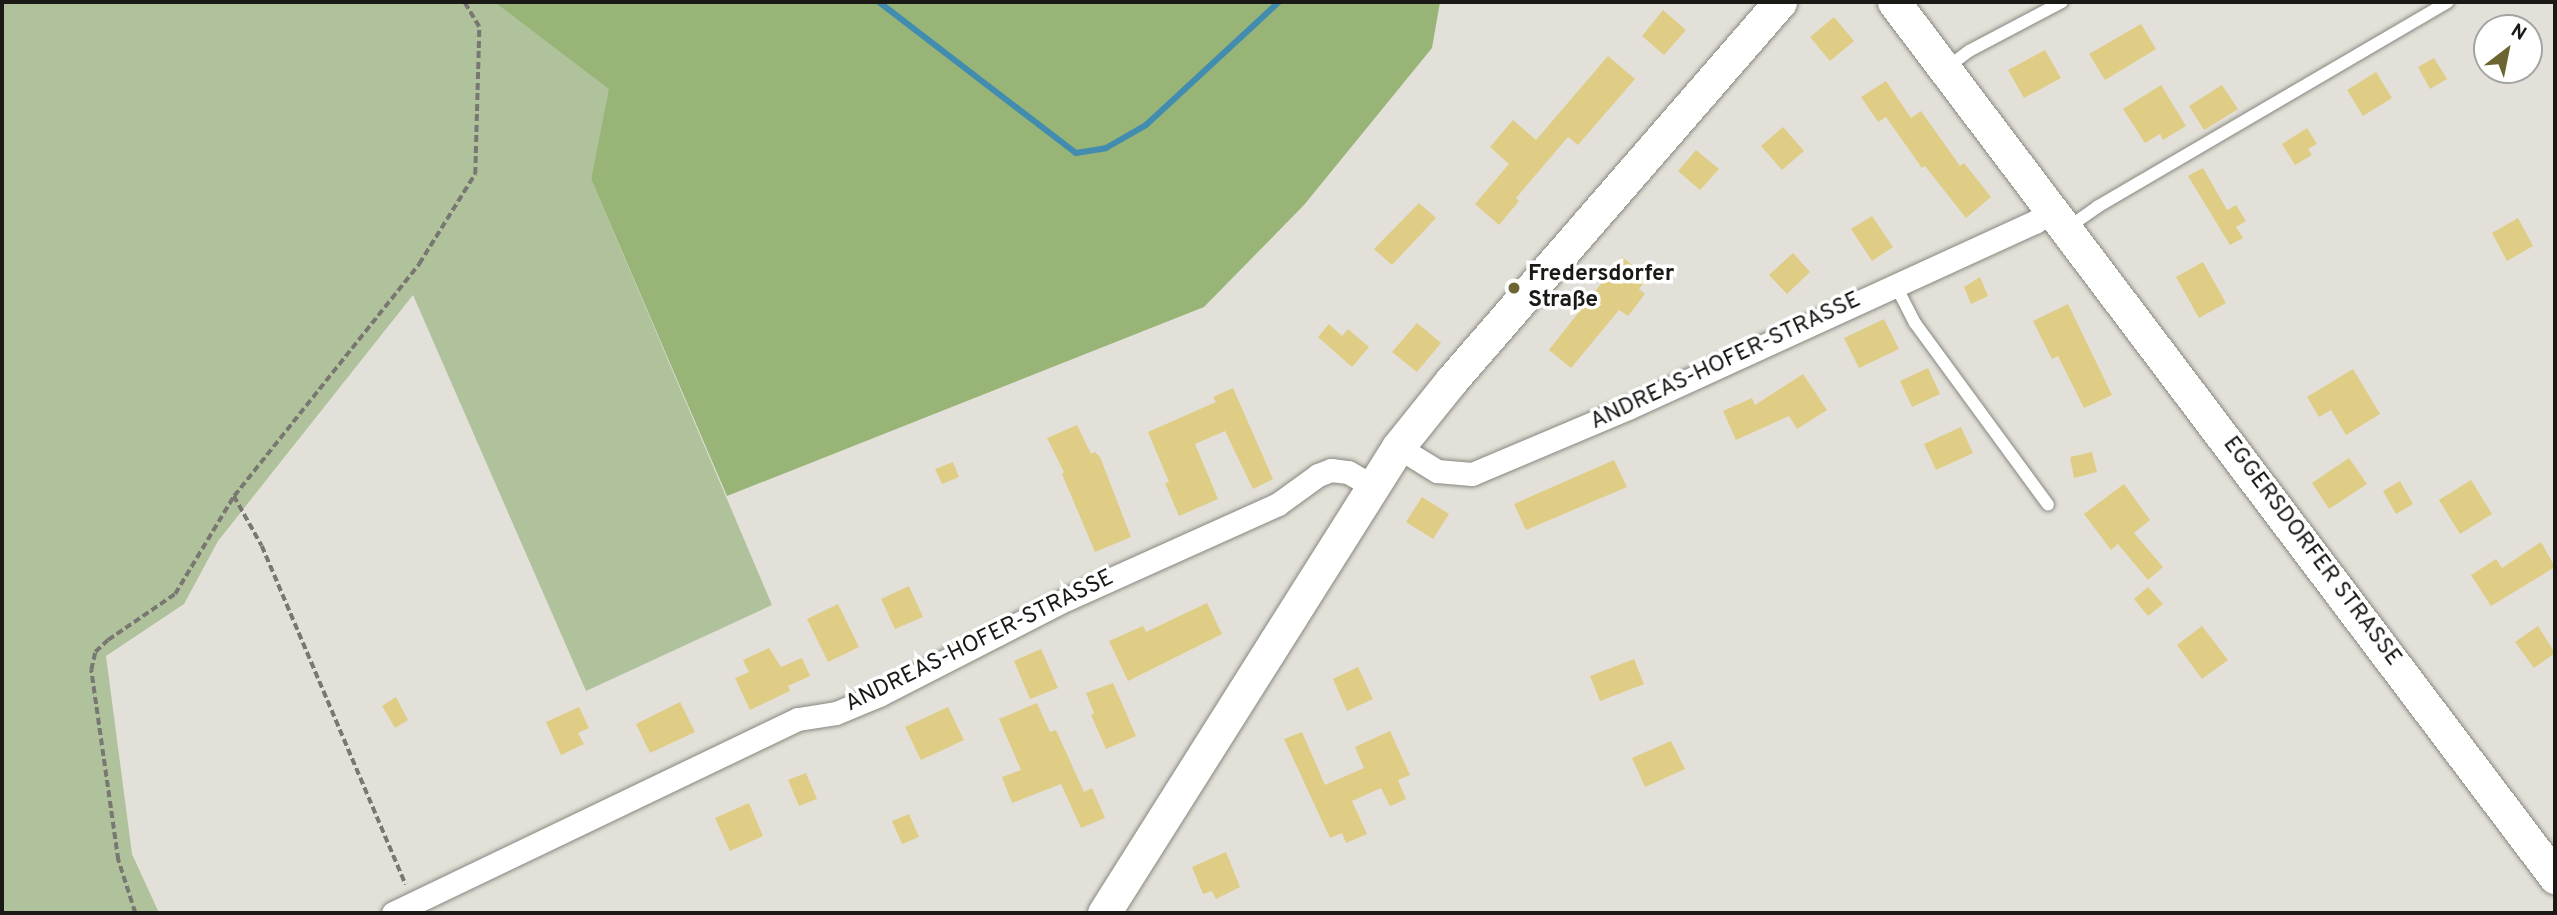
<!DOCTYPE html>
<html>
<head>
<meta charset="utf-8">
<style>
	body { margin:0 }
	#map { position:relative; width:2557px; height:915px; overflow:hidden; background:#e2e0d8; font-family:Overpass,sans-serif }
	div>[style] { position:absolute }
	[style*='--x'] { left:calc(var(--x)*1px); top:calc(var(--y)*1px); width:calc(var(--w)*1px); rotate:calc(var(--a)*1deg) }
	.green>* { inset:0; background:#afc29b }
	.forest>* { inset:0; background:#98b577 }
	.stream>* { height:6px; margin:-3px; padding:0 3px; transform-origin:3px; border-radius:3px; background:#428cb0 }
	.building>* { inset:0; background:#dfcd86 }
	.path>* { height:3.5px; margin-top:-1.75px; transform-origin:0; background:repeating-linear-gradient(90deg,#797772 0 7px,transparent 0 10.5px) }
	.roads { filter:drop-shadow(0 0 2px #88877f) drop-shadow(0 0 2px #88877f) }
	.lane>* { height:12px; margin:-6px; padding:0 6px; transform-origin:6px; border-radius:6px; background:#fff }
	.street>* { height:23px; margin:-11.5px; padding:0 11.5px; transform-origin:11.5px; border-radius:11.5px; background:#fff }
	.secondary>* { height:33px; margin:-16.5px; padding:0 16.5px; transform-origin:16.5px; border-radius:16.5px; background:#fff }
	.dots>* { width:19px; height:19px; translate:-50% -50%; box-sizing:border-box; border:4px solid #fff; border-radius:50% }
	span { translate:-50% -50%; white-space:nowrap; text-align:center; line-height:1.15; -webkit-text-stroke:7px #fff; paint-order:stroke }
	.poi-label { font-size:23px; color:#1a1916; font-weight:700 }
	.left { translate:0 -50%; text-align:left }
	.street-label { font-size:23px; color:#1a1916 }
	.frame { position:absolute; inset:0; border:4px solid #1a1916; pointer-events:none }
	.north { position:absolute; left:2473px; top:14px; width:70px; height:70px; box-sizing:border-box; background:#fff; border:2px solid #a3a3a2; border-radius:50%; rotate:32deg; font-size:19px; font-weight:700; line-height:28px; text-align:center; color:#1a1916 }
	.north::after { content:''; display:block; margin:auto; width:24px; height:32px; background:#6d6531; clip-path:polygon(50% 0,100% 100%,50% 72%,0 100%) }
</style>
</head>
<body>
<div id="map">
	<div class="green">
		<div style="clip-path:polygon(2px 2px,494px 2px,610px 89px,591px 179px,772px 605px,586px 691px,413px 295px,218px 541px,184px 604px,106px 656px,132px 854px,159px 913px,2px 913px)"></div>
	</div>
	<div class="forest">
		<div style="clip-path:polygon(494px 2px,1440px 2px,1432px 48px,1304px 205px,1204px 307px,727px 496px,591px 179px,609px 89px)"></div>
	</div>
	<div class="stream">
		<div style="--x:879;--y:2;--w:248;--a:37.5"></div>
		<div style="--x:1076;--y:153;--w:30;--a:-9"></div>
		<div style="--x:1106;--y:148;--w:46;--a:-29.9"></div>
		<div style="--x:1146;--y:125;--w:181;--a:-42.8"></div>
	</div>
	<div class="building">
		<div style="clip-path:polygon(1663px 10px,1686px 30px,1664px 55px,1642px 36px)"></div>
		<div style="clip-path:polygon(1834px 17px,1854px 41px,1830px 61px,1810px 37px)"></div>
		<div style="clip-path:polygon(2141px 24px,2156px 49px,2105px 80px,2089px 54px)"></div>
		<div style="clip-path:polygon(2045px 50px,2061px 78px,2024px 98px,2008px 70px)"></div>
		<div style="clip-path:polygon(1608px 56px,1635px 79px,1578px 145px,1568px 137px,1516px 198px,1519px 201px,1499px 225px,1475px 204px,1509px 164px,1490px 147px,1513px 120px,1536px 140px)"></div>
		<div style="clip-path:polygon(2434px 58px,2447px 79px,2430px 89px,2418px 67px)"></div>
		<div style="clip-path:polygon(2376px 72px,2392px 98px,2363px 116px,2347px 90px)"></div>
		<div style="clip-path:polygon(1886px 81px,1911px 118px,1921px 111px,1960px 166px,1964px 163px,1991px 197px,1966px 218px,1925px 166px,1922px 168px,1886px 117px,1878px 122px,1861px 97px)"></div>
		<div style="clip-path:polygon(2161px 85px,2186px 126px,2163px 140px,2160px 134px,2145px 143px,2123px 109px)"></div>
		<div style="clip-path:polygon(2222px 85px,2238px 109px,2204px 130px,2189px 106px)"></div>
		<div style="clip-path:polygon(1783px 127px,1804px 151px,1782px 170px,1761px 146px)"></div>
		<div style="clip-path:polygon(2307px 128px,2317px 144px,2308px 149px,2312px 155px,2295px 165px,2282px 144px)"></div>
		<div style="clip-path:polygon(1696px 150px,1719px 169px,1700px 190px,1678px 171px)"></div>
		<div style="clip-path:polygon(2203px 168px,2227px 210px,2236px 205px,2246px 221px,2236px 227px,2243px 238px,2230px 245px,2188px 176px)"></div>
		<div style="clip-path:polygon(1419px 203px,1436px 218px,1392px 265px,1374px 249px)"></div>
		<div style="clip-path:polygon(1872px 216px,1893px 247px,1872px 261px,1851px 229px)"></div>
		<div style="clip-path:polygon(2518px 218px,2533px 246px,2507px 261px,2492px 233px)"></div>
		<div style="clip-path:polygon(1793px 253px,1810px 272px,1787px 294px,1769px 275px)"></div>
		<div style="clip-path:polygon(1622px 257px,1648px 277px,1639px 289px,1645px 294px,1628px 316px,1619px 310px,1571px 368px,1549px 350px)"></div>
		<div style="clip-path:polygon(2203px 262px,2226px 303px,2199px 318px,2176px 277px)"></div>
		<div style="clip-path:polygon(1980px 277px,1988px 296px,1971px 304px,1964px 287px)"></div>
		<div style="clip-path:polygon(2068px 304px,2112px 395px,2084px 408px,2058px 356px,2052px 359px,2033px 321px)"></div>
		<div style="clip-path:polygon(1884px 319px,1899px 349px,1859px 368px,1844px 338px)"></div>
		<div style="clip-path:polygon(1417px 323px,1441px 343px,1417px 372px,1392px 352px)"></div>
		<div style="clip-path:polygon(1329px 324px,1342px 336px,1348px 329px,1369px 347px,1352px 367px,1318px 337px)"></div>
		<div style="clip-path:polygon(1928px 368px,1940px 394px,1912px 407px,1900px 381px)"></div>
		<div style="clip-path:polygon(2353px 369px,2380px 414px,2346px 435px,2331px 410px,2319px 417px,2307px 397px)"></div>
		<div style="clip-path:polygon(1803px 374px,1827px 410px,1797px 429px,1789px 416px,1736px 440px,1723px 411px,1752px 398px,1755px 405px)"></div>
		<div style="clip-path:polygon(1233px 388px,1273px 479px,1253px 489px,1225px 431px,1195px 444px,1218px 499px,1179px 516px,1165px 483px,1169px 482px,1148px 432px,1216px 402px,1213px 397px)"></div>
		<div style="clip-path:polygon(1077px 425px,1091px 454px,1095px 452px,1100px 457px,1131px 537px,1095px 552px,1062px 474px,1064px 472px,1047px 438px)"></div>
		<div style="clip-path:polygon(1961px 427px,1973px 453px,1936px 470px,1924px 444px)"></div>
		<div style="clip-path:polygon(2092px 452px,2097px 472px,2074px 478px,2070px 457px)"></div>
		<div style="clip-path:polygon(2349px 458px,2367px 484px,2329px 509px,2312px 483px)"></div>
		<div style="clip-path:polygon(1614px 460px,1627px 487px,1526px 530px,1514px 504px)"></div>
		<div style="clip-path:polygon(953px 462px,959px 477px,942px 484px,935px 469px)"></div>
		<div style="clip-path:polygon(2471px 480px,2492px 514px,2460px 534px,2439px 500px)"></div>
		<div style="clip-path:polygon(2400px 481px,2413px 504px,2396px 514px,2383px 491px)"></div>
		<div style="clip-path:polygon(2124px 484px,2150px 520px,2134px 533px,2163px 567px,2148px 580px,2118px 544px,2111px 550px,2084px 514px)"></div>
		<div style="clip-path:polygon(1422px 497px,1449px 514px,1433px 539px,1406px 522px)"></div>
		<div style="clip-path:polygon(2541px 542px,2555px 567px,2491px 606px,2471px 575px,2496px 559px,2502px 568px)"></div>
		<div style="clip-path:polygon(909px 586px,923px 617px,895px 629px,881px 599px)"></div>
		<div style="clip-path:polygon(2148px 587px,2163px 604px,2148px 616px,2134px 599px)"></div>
		<div style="clip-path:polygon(1207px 603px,1222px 634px,1128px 681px,1109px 641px,1143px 626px,1146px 632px)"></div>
		<div style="clip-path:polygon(838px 604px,859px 647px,828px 662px,807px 619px)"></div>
		<div style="clip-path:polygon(2202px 626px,2228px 660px,2202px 679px,2177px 645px)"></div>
		<div style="clip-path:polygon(2538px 626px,2555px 653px,2534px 668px,2515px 642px)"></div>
		<div style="clip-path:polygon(769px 648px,781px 667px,802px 658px,810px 676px,788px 686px,790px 691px,750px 710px,735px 678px,749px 672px,743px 660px)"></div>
		<div style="clip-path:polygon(1041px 649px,1058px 688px,1030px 699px,1014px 661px)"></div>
		<div style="clip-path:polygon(1634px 659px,1644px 684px,1600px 701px,1590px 676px)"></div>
		<div style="clip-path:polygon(1358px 667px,1373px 699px,1347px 711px,1333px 679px)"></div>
		<div style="clip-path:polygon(1113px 683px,1136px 736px,1106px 749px,1091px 715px,1094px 713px,1086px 693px)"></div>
		<div style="clip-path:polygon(396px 697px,408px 720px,395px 728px,382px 706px)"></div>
		<div style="clip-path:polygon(680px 702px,695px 732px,650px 753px,636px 724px)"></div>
		<div style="clip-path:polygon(1037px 703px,1050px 732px,1056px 730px,1084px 792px,1092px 788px,1105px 818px,1081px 828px,1061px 784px,1012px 803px,1002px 777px,1021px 770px,999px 719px)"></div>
		<div style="clip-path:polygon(579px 707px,589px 728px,578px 733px,584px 744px,561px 755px,546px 722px)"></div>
		<div style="clip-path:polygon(948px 707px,964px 740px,921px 760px,905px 727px)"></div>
		<div style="clip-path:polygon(1390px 731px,1410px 775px,1398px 780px,1406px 799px,1390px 806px,1381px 788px,1352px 801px,1367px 834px,1346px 843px,1342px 833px,1330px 838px,1284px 739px,1302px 732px,1325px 785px,1364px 768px,1355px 747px)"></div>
		<div style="clip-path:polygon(1671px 741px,1685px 769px,1645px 787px,1632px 758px)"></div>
		<div style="clip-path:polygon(806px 773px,817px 799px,799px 806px,788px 780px)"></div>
		<div style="clip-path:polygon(749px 803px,763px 836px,730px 851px,715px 818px)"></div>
		<div style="clip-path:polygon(909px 814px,919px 837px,902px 844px,892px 821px)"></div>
		<div style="clip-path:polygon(1226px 852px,1240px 887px,1216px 899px,1212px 891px,1203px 894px,1192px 867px)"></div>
	</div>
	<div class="path">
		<div style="--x:234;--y:496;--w:57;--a:60.8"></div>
		<div style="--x:262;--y:546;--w:368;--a:67"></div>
		<div style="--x:135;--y:913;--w:56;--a:-107.8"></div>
		<div style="--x:118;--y:860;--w:192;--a:-98.1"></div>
		<div style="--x:91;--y:670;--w:18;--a:-77"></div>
		<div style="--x:95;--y:652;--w:18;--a:-43"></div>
		<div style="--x:108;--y:640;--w:81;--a:-34.5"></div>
		<div style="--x:175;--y:594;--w:114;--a:-59"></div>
		<div style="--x:234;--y:496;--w:297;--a:-51.4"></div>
		<div style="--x:419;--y:264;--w:106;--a:-58.1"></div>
		<div style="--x:475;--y:174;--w:147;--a:-88.4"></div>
		<div style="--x:479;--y:27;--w:29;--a:-121"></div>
	</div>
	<div class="roads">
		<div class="lane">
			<div style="--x:1945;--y:69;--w:30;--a:-37"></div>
			<div style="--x:1969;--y:51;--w:105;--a:-27.8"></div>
			<div style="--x:2066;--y:229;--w:38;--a:-35"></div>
			<div style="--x:2097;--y:207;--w:406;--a:-30.3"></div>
			<div style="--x:1895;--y:284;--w:44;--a:62.9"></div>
			<div style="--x:1915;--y:323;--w:225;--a:53.8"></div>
		</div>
		<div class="street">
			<div style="--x:1398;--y:447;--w:46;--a:31.6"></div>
			<div style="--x:1437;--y:471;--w:35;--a:5"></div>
			<div style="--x:1472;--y:474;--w:169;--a:-22.9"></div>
			<div style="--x:1628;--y:408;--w:447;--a:-24.6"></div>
			<div style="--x:2035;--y:222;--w:20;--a:-37"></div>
			<div style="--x:393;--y:913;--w:449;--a:-25.6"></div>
			<div style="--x:798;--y:719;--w:38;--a:-9"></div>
			<div style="--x:836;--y:713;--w:47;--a:-22.7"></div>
			<div style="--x:879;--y:695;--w:211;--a:-27.1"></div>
			<div style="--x:1067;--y:599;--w:231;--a:-24.2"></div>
			<div style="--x:1278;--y:504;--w:49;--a:-35.9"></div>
			<div style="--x:1318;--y:475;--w:14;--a:-21"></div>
			<div style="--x:1331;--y:470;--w:17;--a:7"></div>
			<div style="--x:1348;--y:472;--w:30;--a:30"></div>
		</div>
		<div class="secondary">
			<div style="--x:1894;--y:2;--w:1097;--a:52.93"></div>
			<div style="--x:1104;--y:913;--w:551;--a:-57.75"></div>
			<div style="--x:1398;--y:447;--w:85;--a:-51.2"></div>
			<div style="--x:1451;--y:381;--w:502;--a:-49.04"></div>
		</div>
	</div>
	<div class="dots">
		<div style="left:1514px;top:288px;background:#6d6531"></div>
	</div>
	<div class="poi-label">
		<span class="left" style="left:1528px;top:288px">Fredersdorfer<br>Straße</span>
	</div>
	<div class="street-label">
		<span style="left:1726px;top:362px;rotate:-25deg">ANDREAS-HOFER-STRASSE</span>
		<span style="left:2311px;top:552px;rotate:53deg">EGGERSDORFER STRASSE</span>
		<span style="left:980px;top:642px;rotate:-26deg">ANDREAS-HOFER-STRASSE</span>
	</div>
	<div class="frame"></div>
	<div class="north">N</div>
</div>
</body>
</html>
